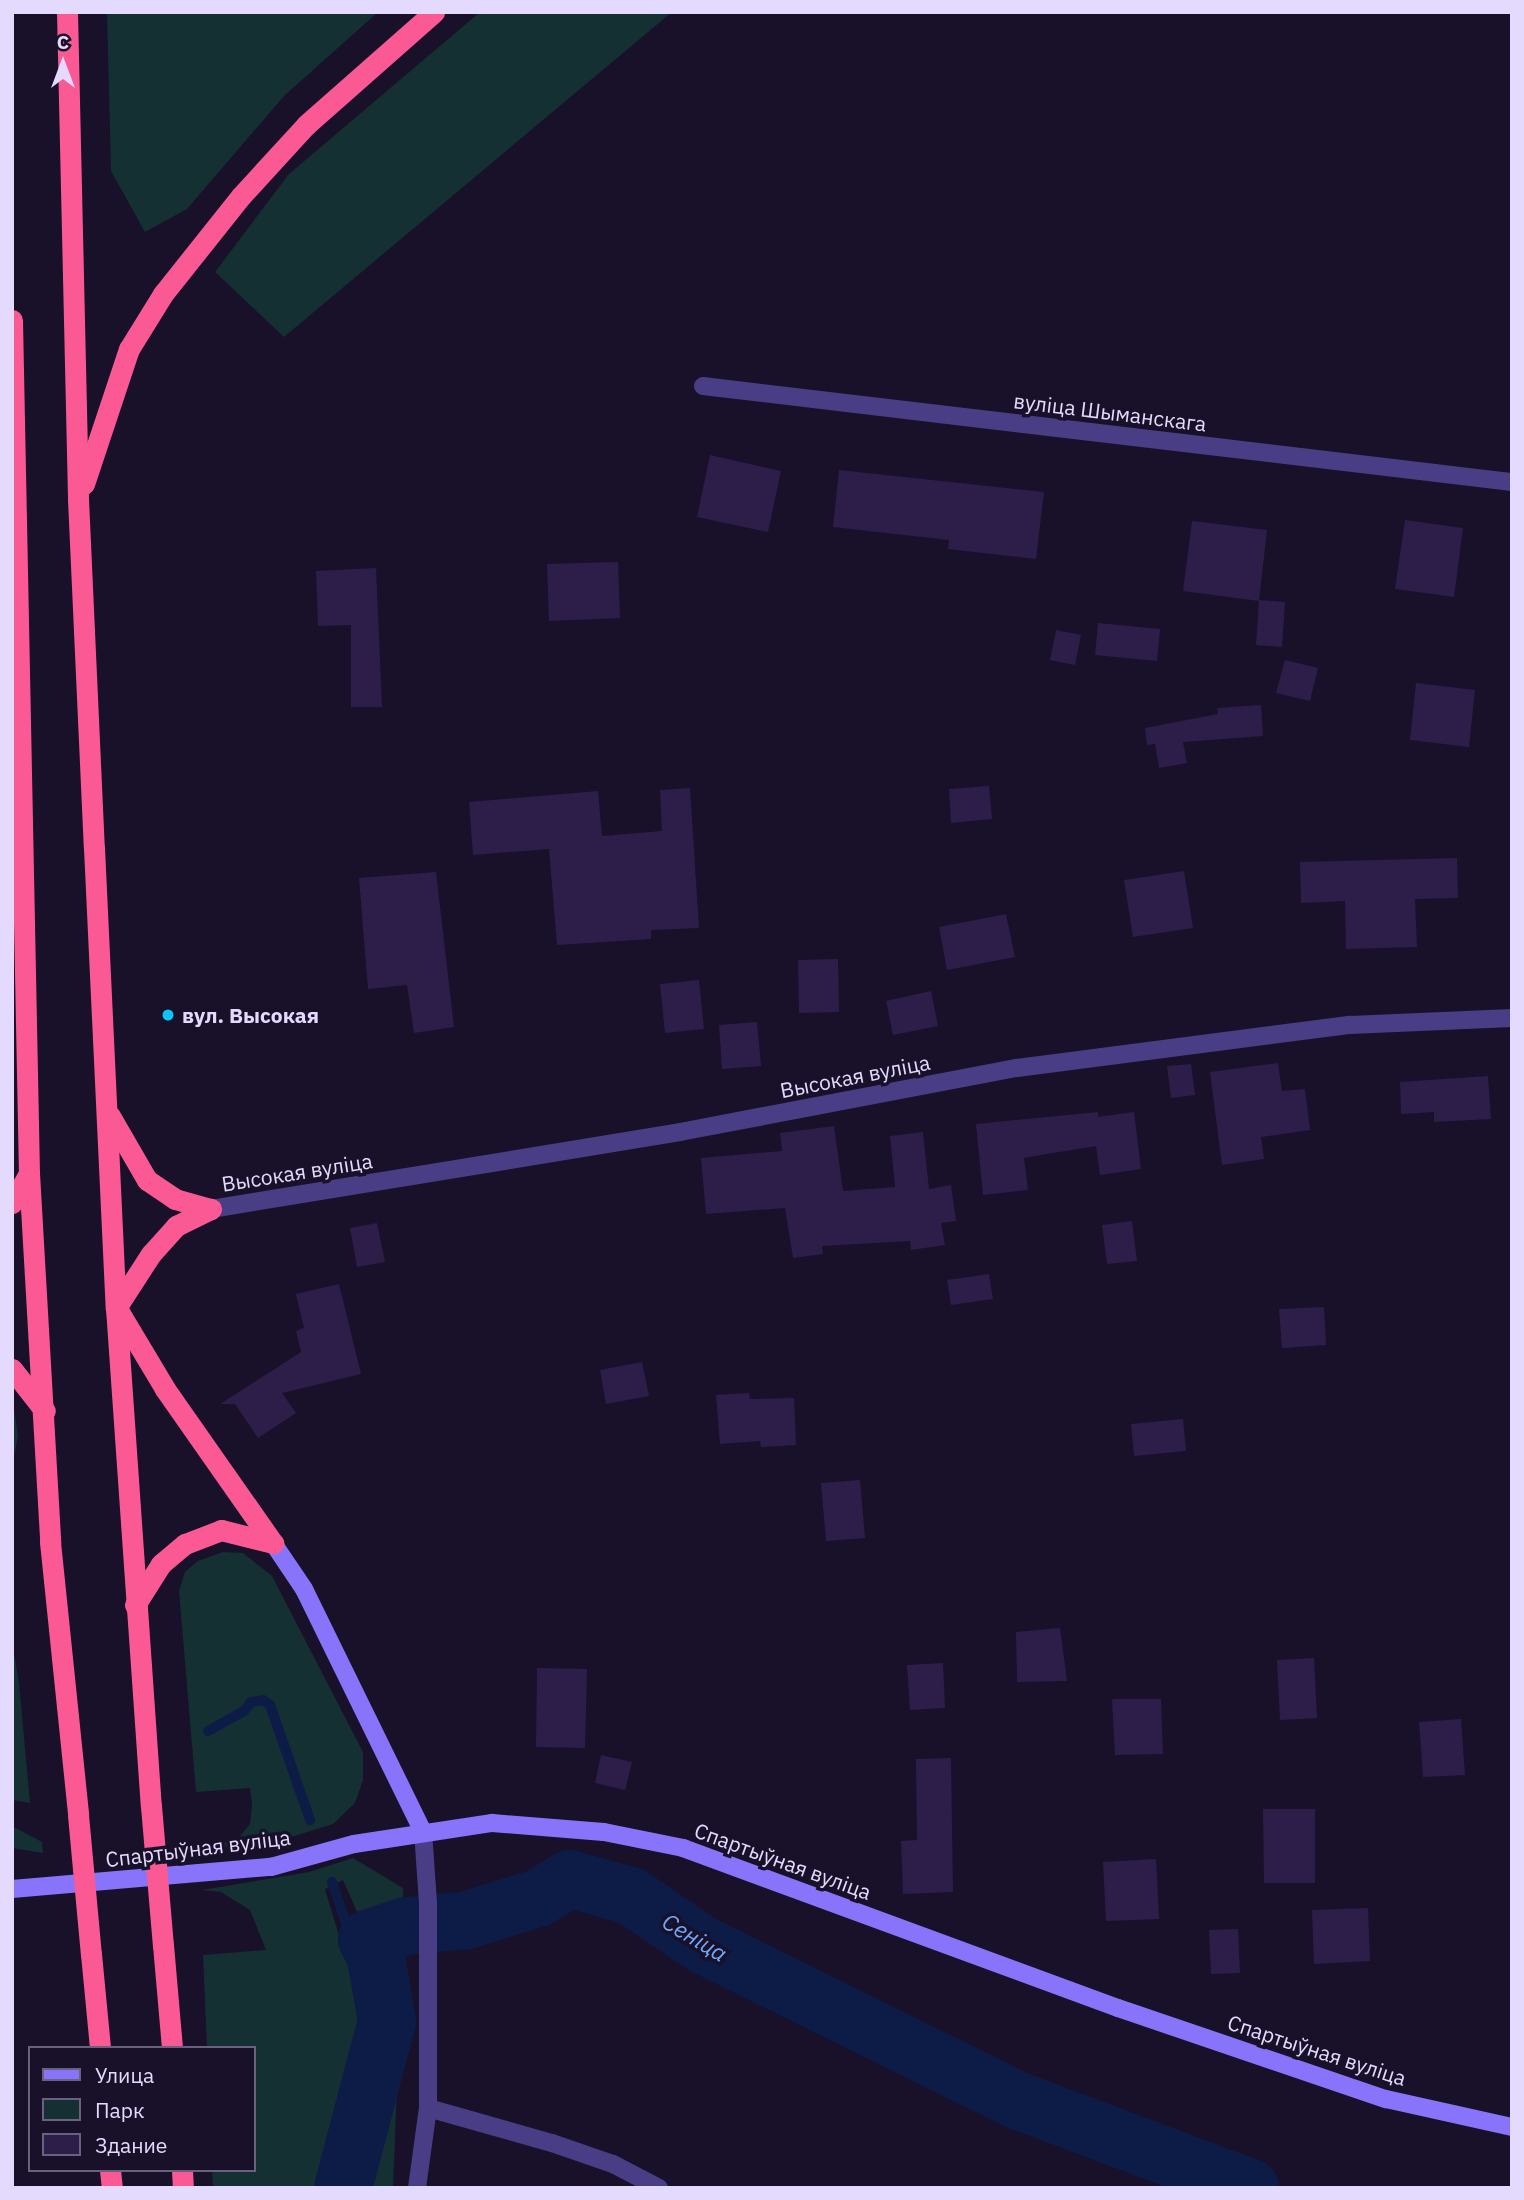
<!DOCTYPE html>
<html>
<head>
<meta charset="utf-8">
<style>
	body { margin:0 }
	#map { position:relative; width:1524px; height:2200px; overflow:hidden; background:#181129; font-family:"IBM Plex Sans",sans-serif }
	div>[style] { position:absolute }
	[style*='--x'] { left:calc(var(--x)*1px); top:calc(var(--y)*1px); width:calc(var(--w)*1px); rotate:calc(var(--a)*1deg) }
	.green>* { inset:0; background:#143033 }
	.stream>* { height:10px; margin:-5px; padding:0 5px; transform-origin:5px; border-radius:5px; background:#0d1b47 }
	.river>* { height:58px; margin:-29px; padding:0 29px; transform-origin:29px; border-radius:29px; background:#0d1b47 }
	.building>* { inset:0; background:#2c1e49 }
	.street>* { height:18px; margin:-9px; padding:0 9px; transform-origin:9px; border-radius:9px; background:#493e86 }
	.secondary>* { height:18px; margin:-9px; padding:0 9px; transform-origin:9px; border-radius:9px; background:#8874fb }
	.highway>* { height:21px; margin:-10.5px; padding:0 10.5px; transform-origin:10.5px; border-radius:10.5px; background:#fa5993 }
	.highway-bridge>* { height:21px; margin:-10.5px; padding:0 10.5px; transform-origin:10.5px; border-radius:10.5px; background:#fa5993 }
	.dots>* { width:19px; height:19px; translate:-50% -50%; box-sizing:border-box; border:4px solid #181129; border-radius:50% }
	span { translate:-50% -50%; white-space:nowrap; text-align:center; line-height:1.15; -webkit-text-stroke:7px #181129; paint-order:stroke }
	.street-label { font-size:21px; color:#e3dafe }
	.poi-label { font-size:21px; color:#e3dafe; font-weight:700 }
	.left { translate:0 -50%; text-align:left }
	.water-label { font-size:23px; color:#6ca8fb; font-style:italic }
	.frame { position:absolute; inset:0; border:14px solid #e3dafe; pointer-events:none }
	.legend { position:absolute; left:28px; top:2046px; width:228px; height:126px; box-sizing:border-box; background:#181129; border:2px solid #69617e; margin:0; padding:9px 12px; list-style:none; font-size:21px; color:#e3dafe }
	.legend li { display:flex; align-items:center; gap:14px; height:35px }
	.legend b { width:35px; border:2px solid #69617e }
	.north { position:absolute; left:28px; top:28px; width:70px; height:70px; -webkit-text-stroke:5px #181129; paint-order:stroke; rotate:0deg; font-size:19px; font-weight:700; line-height:28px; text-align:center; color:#e3dafe }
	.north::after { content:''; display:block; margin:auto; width:24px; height:32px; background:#e3dafe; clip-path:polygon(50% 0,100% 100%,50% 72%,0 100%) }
</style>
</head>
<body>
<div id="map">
	<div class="green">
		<div style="clip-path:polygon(107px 12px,378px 12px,284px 96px,187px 209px,145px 232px,111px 171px)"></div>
		<div style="clip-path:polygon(480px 12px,672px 12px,284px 337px,215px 272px,289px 174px)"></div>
		<div style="clip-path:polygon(12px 1395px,18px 1436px,12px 1467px)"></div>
		<div style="clip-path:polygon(223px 1552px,243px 1553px,272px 1576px,363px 1752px,363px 1780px,355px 1803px,333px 1824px,291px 1837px,207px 1850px,240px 1836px,250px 1824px,252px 1804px,250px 1788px,196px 1792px,179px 1591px,185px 1572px,198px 1561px)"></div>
		<div style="clip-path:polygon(12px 1640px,19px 1683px,30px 1803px,12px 1800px)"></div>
		<div style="clip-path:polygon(12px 1826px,42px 1842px,43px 1853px,12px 1848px)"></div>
		<div style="clip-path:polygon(353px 1858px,403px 1888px,404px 1918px,374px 1925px,362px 1923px,343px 1880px,325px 1889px,352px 1979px,374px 2015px,348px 2113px,321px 2188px,213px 2188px,212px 2170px,254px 2170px,254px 2048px,207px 2048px,203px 1955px,266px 1950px,250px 1910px,221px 1892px,202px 1890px,309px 1872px)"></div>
		<div style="clip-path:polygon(402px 1958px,393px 2188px,357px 2188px,397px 2020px,387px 1965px)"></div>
	</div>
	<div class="stream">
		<div style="--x:208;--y:1731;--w:41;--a:-29.1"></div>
		<div style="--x:244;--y:1711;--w:11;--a:-52"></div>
		<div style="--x:251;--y:1702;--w:12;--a:-9"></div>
		<div style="--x:263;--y:1700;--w:9;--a:36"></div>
		<div style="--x:270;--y:1705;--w:122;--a:70.8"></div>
		<div style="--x:332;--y:1882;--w:50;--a:71.2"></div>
		<div style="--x:348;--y:1929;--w:21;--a:28"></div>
	</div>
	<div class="river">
		<div style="--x:343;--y:2188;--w:173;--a:-75.2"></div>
		<div style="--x:387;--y:2021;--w:65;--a:-99.8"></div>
		<div style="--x:376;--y:1957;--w:20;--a:-117"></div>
		<div style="--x:367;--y:1939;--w:41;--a:-18.4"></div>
		<div style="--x:406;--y:1926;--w:61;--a:-5.6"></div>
		<div style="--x:467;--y:1920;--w:74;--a:-17.2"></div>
		<div style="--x:538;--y:1898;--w:37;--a:-31"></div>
		<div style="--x:570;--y:1879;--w:63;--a:15.6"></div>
		<div style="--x:631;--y:1896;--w:87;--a:34.2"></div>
		<div style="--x:703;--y:1945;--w:352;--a:26.3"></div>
		<div style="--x:1019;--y:2101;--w:247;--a:20.6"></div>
	</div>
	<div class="building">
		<div style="clip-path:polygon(710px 455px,781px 471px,768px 532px,697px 517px)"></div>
		<div style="clip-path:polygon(839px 470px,1044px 492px,1036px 559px,948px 549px,949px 540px,833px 527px)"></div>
		<div style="clip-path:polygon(1405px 520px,1463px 528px,1454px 597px,1395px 589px)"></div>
		<div style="clip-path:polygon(1192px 521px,1267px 530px,1259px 601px,1183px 591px)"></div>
		<div style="clip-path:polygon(618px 562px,620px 618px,549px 621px,547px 564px)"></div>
		<div style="clip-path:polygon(376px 568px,382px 707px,351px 707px,351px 625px,318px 626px,316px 571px)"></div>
		<div style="clip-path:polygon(1259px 600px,1285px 602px,1282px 647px,1256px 645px)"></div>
		<div style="clip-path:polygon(1098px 623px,1160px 629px,1157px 661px,1095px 655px)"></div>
		<div style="clip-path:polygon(1056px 630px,1081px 635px,1075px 665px,1050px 660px)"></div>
		<div style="clip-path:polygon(1285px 660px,1318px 668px,1310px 701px,1276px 693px)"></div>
		<div style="clip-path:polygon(1416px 683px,1475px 690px,1469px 747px,1410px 740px)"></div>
		<div style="clip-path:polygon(1261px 705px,1263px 736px,1183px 742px,1187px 763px,1159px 768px,1155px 744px,1147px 745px,1145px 728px,1218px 714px,1217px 708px)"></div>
		<div style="clip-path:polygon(989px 786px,992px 819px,951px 823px,949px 789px)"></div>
		<div style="clip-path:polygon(690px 788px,699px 928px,651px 930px,651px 939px,557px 945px,549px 849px,473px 855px,469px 802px,598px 791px,602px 836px,662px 831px,660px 790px)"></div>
		<div style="clip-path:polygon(1457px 858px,1458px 898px,1415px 899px,1417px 947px,1346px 949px,1345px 901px,1301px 903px,1300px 862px)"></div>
		<div style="clip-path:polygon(1184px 871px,1193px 928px,1133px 937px,1124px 880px)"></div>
		<div style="clip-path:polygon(436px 872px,454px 1027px,414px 1033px,407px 985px,368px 989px,359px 878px)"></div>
		<div style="clip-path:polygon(1006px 914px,1015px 957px,947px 970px,939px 927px)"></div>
		<div style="clip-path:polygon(838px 959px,839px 1012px,799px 1013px,798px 960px)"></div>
		<div style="clip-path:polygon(699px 980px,704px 1029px,665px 1033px,660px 984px)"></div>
		<div style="clip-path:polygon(931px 991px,938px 1026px,893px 1035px,886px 1001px)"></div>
		<div style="clip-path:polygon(757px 1022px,761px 1066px,722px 1069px,719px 1025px)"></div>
		<div style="clip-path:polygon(1278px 1063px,1282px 1091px,1305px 1089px,1310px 1130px,1261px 1137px,1264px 1159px,1222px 1165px,1210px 1072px)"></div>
		<div style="clip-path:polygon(1191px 1064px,1195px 1095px,1171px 1098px,1167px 1066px)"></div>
		<div style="clip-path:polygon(1488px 1076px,1491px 1119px,1434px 1122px,1434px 1112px,1401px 1114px,1400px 1082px)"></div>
		<div style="clip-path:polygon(1098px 1112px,1098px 1117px,1134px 1112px,1141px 1169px,1100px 1175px,1096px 1146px,1041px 1155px,1024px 1158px,1028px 1190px,983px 1195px,976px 1124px)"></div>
		<div style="clip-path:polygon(834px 1126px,843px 1191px,895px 1187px,890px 1136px,923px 1132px,929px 1189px,951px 1185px,956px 1221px,941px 1223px,945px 1245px,911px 1250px,910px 1241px,822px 1246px,823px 1254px,793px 1258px,785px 1208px,706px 1214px,701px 1158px,782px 1151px,780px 1133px)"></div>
		<div style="clip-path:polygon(1132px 1221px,1137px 1261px,1107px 1264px,1102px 1225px)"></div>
		<div style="clip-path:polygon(377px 1223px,385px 1262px,357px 1267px,350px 1228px)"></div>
		<div style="clip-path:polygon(989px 1274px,993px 1299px,951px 1305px,947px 1280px)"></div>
		<div style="clip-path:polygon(339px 1284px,361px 1374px,282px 1393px,296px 1413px,258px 1438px,235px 1404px,220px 1404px,301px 1352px,296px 1331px,304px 1328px,296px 1294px)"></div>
		<div style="clip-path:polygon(1324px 1307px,1326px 1345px,1282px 1348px,1279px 1309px)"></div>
		<div style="clip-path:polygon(642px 1362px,649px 1396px,606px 1404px,600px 1370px)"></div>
		<div style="clip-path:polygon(749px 1393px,750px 1399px,794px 1398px,796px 1445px,761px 1447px,760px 1441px,720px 1444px,716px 1395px)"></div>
		<div style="clip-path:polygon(1183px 1419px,1186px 1451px,1134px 1456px,1131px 1424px)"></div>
		<div style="clip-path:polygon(860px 1480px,865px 1538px,826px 1541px,821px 1483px)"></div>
		<div style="clip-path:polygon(1060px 1628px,1067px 1681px,1017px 1682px,1016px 1632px)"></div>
		<div style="clip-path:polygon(1314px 1658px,1317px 1718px,1280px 1720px,1277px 1660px)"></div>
		<div style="clip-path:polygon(943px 1663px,945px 1708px,910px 1710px,907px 1665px)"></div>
		<div style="clip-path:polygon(537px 1668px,587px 1669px,585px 1748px,536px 1747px)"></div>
		<div style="clip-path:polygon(1112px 1699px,1161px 1699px,1163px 1754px,1115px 1755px)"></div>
		<div style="clip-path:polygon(1461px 1719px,1465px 1775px,1423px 1777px,1419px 1722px)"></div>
		<div style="clip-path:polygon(601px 1755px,632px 1762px,625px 1790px,595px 1783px)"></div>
		<div style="clip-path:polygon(951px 1758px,953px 1892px,903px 1894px,901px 1841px,917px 1840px,916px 1759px)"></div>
		<div style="clip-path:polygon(1263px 1809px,1315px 1809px,1315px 1883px,1264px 1883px)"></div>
		<div style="clip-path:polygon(1156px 1859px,1159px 1919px,1106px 1921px,1103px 1862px)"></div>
		<div style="clip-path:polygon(1368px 1908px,1370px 1961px,1314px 1964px,1312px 1910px)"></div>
		<div style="clip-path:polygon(1238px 1929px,1240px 1973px,1211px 1974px,1209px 1930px)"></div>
	</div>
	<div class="street">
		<div style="--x:703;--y:386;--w:815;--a:6.77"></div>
		<div style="--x:211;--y:1209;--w:475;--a:-9.3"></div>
		<div style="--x:680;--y:1132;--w:343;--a:-10.8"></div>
		<div style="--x:1017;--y:1068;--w:336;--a:-7.4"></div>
		<div style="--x:1350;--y:1025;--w:162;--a:-2.5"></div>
		<div style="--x:428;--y:2108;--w:129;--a:15.8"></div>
		<div style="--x:552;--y:2143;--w:65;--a:19"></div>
		<div style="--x:613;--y:2164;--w:52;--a:27.6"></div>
		<div style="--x:417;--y:2188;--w:81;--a:-82.2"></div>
		<div style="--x:428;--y:2108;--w:205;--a:-90"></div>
		<div style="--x:428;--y:1903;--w:71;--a:-94"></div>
	</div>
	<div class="secondary">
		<div style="--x:273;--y:1543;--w:55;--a:56"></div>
		<div style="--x:304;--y:1589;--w:271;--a:63.9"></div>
		<div style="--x:12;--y:1889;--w:260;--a:-4.9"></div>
		<div style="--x:271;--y:1867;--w:86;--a:-15.5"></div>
		<div style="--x:354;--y:1844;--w:140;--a:-8.7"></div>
		<div style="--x:492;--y:1823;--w:112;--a:4.6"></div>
		<div style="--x:604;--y:1832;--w:81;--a:11.4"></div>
		<div style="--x:683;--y:1848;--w:463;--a:20.2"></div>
		<div style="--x:1118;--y:2008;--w:283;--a:18.8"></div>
		<div style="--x:1386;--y:2099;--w:129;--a:12.5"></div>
	</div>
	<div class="highway">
		<div style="--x:67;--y:12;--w:487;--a:88.7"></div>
		<div style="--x:78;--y:499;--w:349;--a:87.4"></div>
		<div style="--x:94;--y:848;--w:461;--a:87.3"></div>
		<div style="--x:116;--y:1308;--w:499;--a:86"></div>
		<div style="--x:12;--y:320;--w:853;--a:88.86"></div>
		<div style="--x:29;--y:1173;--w:370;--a:86.7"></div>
		<div style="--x:50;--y:1542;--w:274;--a:84.1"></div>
		<div style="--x:84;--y:484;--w:142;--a:-71.6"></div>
		<div style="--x:129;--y:349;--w:65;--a:-58.3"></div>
		<div style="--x:163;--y:294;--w:125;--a:-51.5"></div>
		<div style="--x:241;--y:196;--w:96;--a:-47.5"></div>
		<div style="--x:306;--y:125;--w:171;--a:-41.4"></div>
		<div style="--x:110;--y:1116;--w:74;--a:60"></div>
		<div style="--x:147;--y:1180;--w:34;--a:34"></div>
		<div style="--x:175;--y:1199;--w:37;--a:16"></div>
		<div style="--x:12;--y:1203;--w:34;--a:-60"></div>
		<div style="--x:116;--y:1308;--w:64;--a:-57.1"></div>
		<div style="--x:151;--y:1254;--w:38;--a:-48"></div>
		<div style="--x:176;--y:1226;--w:39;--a:-26"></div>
		<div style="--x:119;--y:1312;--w:90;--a:59.1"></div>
		<div style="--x:165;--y:1389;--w:188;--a:55"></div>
		<div style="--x:12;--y:1369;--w:53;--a:51.8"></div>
		<div style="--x:135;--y:1605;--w:49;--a:-57.6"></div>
		<div style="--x:161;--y:1564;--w:31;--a:-40"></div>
		<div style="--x:185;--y:1544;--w:39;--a:-21"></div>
		<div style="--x:221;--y:1530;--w:54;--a:14"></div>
		<div style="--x:163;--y:1945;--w:103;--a:85"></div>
		<div style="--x:91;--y:1954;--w:94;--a:84.5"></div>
		<div style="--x:110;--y:2170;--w:18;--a:84"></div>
		<div style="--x:182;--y:2170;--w:18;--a:87"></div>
	</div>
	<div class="highway-bridge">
		<div style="--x:151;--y:1806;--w:140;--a:85.1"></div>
		<div style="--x:78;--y:1815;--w:140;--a:84.7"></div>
	</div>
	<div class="dots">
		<div style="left:168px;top:1015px;background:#0dc5f8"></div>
	</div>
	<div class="street-label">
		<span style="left:1110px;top:412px;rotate:7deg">вуліца Шыманскага</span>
		<span style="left:855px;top:1076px;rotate:-11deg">Высокая вуліца</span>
		<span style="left:297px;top:1172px;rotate:-9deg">Высокая вуліца</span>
		<span style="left:198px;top:1848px;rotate:-7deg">Спартыўная вуліца</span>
		<span style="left:783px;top:1861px;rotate:20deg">Спартыўная вуліца</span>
		<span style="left:1317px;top:2050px;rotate:18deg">Спартыўная вуліца</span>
	</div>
	<div class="poi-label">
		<span class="left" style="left:182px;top:1015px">вул. Высокая</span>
	</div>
	<div class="water-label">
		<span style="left:695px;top:1937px;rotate:31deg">Сеніца</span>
	</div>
	<div class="frame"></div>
	<ul class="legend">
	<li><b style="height:9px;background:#8874fb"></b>Улица</li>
	<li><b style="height:19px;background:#143033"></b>Парк</li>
	<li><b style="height:19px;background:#2c1e49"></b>Здание</li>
	</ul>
	<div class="north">С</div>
</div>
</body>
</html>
